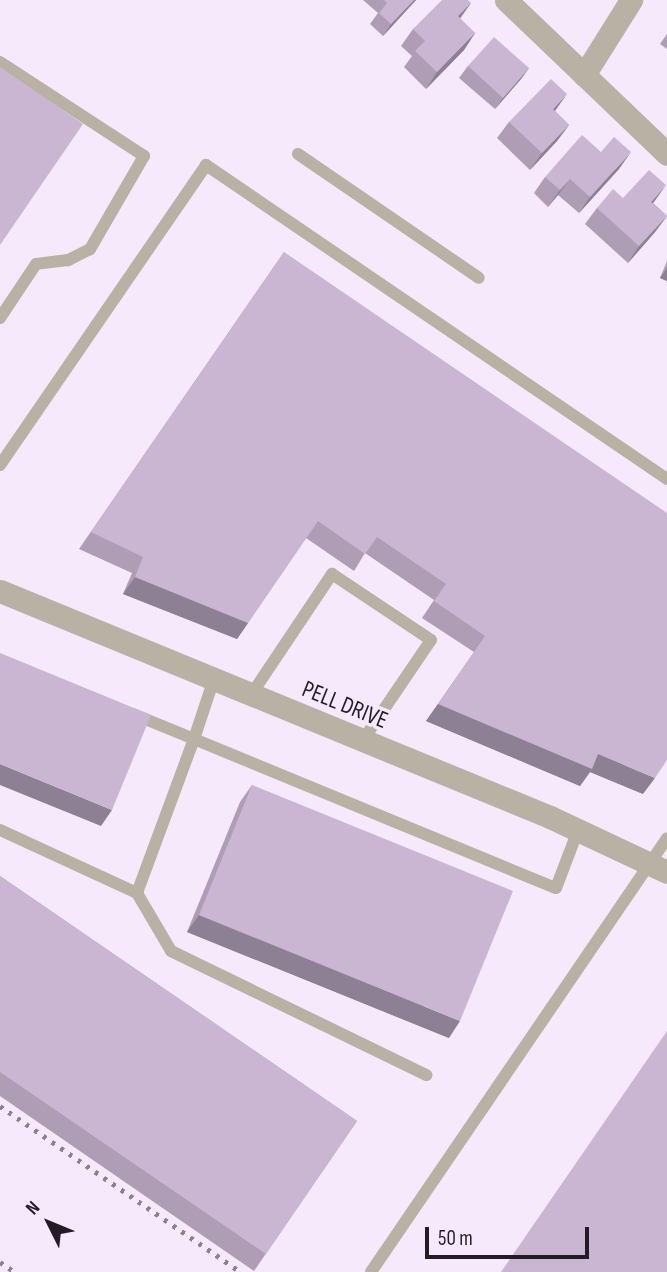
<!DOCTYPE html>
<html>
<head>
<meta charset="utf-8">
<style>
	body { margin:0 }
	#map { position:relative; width:667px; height:1272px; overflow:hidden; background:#f5e9fb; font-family:"Sofia Sans Condensed",sans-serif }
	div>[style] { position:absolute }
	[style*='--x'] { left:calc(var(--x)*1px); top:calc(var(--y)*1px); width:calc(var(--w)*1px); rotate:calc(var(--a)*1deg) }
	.service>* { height:12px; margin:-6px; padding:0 6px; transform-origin:6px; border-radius:6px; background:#bab1a5 }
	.minor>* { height:23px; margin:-11.5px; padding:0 11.5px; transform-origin:11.5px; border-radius:11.5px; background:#bab1a5 }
	.rail>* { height:5px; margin-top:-2.5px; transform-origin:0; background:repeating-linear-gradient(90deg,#8b8190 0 3.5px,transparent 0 10.5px) }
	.wall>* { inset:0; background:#ae9db5 }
	.shaded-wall>* { inset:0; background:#8d7f94 }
	.building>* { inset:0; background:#cab6d3 }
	span { translate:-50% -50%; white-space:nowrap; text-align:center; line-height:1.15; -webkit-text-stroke:7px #f5e9fb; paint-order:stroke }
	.street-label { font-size:24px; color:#231c27 }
	.north { position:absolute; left:14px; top:1188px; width:70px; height:70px; -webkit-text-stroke:5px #f5e9fb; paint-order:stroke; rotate:313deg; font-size:19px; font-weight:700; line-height:28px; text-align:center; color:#231c27 }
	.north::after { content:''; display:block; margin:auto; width:24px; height:32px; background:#231c27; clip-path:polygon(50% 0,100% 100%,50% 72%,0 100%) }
	.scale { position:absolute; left:425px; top:1227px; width:164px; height:32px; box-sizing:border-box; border:4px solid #231c27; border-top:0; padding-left:9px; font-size:21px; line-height:24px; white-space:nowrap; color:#231c27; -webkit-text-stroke:5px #f5e9fb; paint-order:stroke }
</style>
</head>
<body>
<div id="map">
	<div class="service">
		<div style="--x:0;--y:62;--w:172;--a:33.1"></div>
		<div style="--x:144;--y:156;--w:108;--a:120.1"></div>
		<div style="--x:90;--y:249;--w:25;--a:153"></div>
		<div style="--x:68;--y:260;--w:32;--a:173"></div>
		<div style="--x:36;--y:264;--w:65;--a:123.7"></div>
		<div style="--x:298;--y:154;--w:219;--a:34.4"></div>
		<div style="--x:0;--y:465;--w:364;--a:-55.5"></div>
		<div style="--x:206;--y:165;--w:558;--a:34.26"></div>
		<div style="--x:251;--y:695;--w:146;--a:-56.2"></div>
		<div style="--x:332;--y:574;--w:119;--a:33.7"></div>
		<div style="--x:431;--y:640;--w:121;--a:124.2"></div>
		<div style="--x:133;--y:714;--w:66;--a:22.3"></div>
		<div style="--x:194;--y:739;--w:63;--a:-71.6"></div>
		<div style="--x:0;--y:830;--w:151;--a:24.7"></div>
		<div style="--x:137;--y:893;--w:164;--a:-69.7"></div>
		<div style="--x:194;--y:739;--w:391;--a:22.4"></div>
		<div style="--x:556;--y:888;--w:62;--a:-69.2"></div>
		<div style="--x:137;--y:893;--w:67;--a:59.6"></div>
		<div style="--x:171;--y:951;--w:284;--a:25.9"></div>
		<div style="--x:371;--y:1272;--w:525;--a:-55.7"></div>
	</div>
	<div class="minor">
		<div style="--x:506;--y:0;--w:223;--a:43.7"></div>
		<div style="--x:584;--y:75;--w:89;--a:-57.9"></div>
		<div style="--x:0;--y:591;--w:595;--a:22.34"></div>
		<div style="--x:550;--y:817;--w:129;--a:25.2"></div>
	</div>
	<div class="rail">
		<div style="--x:0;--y:1106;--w:293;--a:34.6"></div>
		<div style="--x:0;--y:1262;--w:18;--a:34"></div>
	</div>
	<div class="wall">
		<div style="clip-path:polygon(363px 0,416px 0,383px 36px,370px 24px,378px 13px)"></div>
		<div style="clip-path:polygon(471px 3px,460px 19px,475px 33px,464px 50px,426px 89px,404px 67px,412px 56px,401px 46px,413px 29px)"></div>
		<div style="clip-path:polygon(667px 34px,667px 49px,660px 44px)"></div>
		<div style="clip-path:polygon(468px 66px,529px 68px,521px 79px,495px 109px,459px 78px)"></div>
		<div style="clip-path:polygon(555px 111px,569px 125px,557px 141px,530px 170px,497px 138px,509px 122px)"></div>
		<div style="clip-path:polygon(619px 169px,579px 213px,558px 195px,548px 207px,534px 193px,545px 177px)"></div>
		<div style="clip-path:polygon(623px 198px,653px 203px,667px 216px,655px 232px,628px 263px,585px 224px,597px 208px)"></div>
		<div style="clip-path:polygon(284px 252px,643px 794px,590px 772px,580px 786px,426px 721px,474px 652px,422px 618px,434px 600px,365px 553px,354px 571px,306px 538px,237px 639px,123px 594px,132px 573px,79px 549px)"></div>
		<div style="clip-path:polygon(667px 261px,667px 281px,660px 278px)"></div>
		<div style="clip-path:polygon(252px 785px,449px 1038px,187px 932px,240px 802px)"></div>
		<div style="clip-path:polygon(0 876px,357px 1121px,254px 1271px,0 1096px)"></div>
	</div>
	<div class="shaded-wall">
		<div style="clip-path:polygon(414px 0,416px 0,383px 36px,391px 24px)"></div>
		<div style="clip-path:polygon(471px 3px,459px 19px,458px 16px)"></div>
		<div style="clip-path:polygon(475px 33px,464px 50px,426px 89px,437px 72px)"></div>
		<div style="clip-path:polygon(529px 68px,521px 79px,495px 109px,503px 98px)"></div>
		<div style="clip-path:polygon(567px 94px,555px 111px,541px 126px,553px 109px)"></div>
		<div style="clip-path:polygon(569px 125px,557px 141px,530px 170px,542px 153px)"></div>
		<div style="clip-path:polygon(631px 152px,619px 169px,579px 213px,590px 197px)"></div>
		<div style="clip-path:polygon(570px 179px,558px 195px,548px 207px,560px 190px)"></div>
		<div style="clip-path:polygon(666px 185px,654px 202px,639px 218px,651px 202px)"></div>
		<div style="clip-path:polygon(667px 216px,655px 232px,628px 263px,639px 246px)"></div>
		<div style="clip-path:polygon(667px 268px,667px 281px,660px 278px)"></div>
		<div style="clip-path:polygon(135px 577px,248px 623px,237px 639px,123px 594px)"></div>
		<div style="clip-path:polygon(438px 704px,598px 754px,655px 778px,643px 794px,590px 772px,580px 786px,426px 721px)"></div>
		<div style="clip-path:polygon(0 764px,112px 810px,101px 826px,0 785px)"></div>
		<div style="clip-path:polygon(199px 915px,460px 1021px,449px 1038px,187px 932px)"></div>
	</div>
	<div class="building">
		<div style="clip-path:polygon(384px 0,414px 0,391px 24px,379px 13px,387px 3px)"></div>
		<div style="clip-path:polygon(442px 0,468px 0,471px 3px,458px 16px,475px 33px,437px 72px,415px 51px,425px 41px,413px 29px)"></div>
		<div style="clip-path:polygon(494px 37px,529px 68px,503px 98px,468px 66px)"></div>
		<div style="clip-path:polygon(0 67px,83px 124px,0 245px)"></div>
		<div style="clip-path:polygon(551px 79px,567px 94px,553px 109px,569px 125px,542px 153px,509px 122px)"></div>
		<div style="clip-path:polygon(582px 135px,601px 152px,614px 137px,631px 152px,590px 197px,570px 179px,560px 190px,545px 177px)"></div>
		<div style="clip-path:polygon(649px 170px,666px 185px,651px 202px,667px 216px,639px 246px,597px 208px,613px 189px,623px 198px)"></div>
		<div style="clip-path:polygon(284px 252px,667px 513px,667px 760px,655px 778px,598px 754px,592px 769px,438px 704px,485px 636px,434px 601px,446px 584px,377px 537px,365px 554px,318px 521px,248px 623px,135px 577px,143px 557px,91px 532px)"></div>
		<div style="clip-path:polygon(0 653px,151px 715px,112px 810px,0 764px)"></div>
		<div style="clip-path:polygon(252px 785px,513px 891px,460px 1021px,199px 915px)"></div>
		<div style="clip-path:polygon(0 876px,357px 1121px,266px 1254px,0 1072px)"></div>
		<div style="clip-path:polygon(667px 1031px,667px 1272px,501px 1272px)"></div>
	</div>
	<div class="street-label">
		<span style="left:345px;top:705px;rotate:22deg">PELL DRIVE</span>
	</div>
	<div class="north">N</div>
	<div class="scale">50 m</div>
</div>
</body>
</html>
